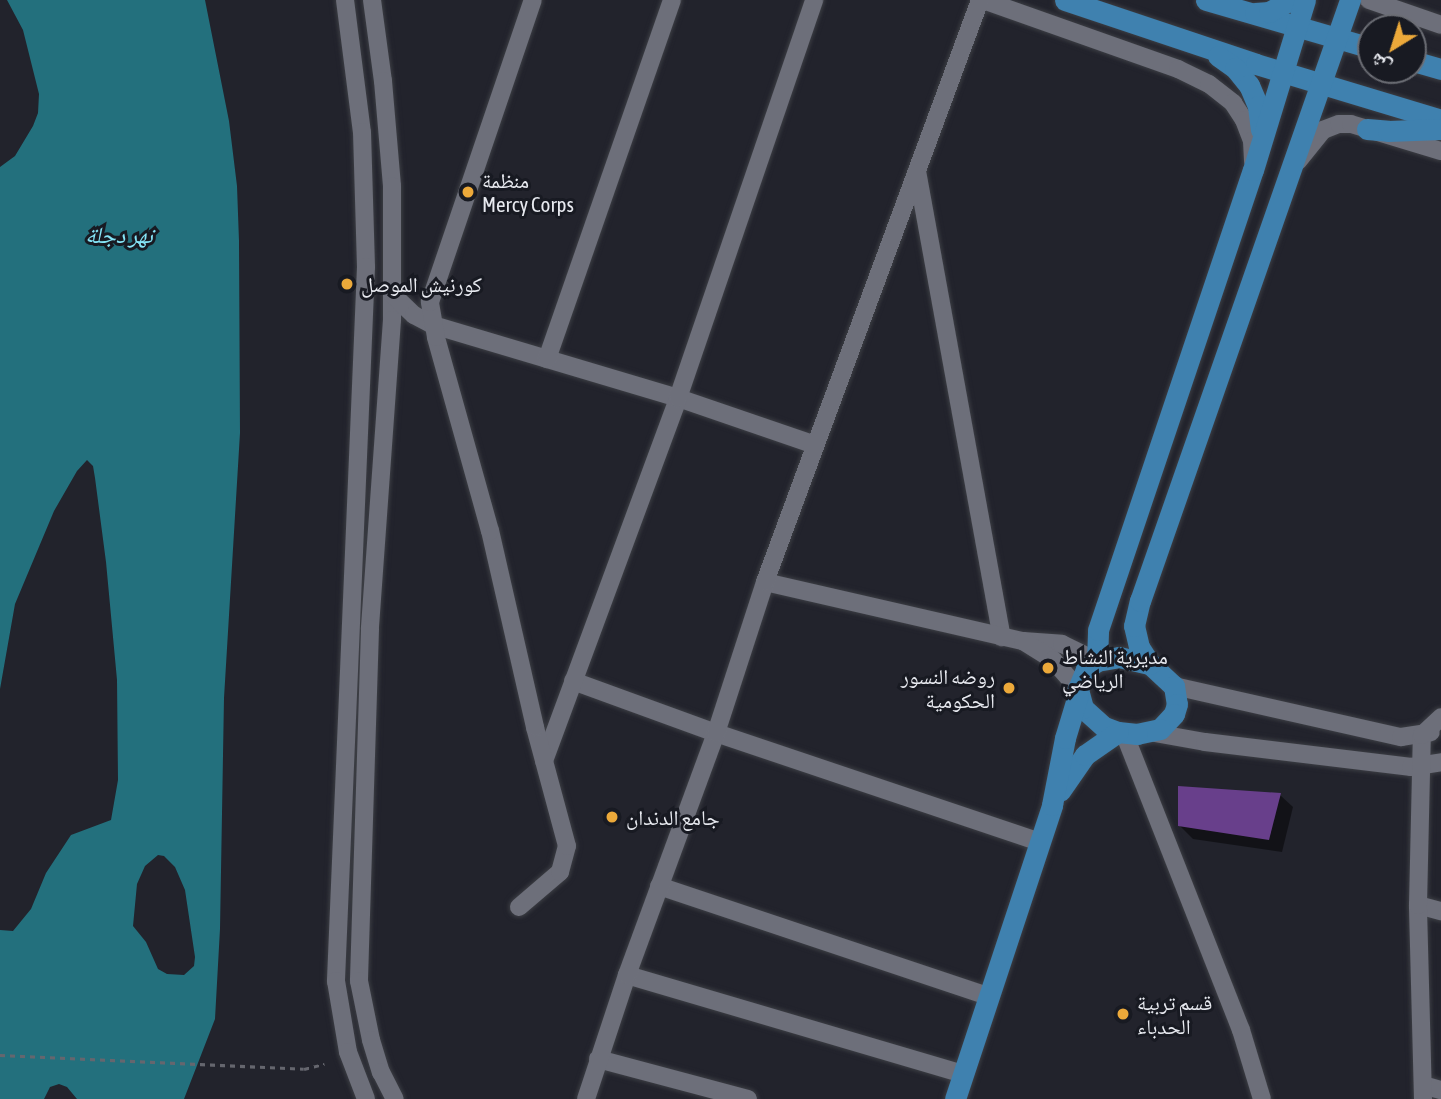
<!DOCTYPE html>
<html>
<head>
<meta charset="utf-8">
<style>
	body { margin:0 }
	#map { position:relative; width:1441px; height:1099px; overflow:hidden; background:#22232c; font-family:"Asap Condensed","Noto Naskh Arabic",sans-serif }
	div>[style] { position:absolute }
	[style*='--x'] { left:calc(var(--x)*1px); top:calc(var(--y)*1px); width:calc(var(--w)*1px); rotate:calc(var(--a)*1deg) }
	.water>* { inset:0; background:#23707d }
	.shadow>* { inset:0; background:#0007 }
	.building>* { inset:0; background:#683f8b }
	.path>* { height:2.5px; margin-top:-1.25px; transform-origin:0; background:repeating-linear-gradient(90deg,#65666e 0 5px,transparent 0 10px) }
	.roads { filter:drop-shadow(0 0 2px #3c3e44) drop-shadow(0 0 2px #3c3e44) }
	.minor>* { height:18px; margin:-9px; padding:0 9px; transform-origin:9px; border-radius:9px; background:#6d6f7a }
	.major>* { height:21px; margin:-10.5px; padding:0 10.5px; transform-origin:10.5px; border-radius:10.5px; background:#3f81af }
	.dots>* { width:19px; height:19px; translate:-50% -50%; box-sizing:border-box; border:4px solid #181a22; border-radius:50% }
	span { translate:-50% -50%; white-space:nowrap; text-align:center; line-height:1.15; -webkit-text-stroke:6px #181a22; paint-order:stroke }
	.poi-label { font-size:21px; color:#e8eaf0 }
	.left { translate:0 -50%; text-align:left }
	.right { translate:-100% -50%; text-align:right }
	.water-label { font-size:23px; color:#85e4f6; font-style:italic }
	.north { position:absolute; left:1357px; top:14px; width:70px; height:70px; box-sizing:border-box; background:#181a22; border:2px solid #6b6d74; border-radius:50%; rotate:218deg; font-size:19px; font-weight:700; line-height:28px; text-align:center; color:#e8eaf0 }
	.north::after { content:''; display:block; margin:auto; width:24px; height:32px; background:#eca93a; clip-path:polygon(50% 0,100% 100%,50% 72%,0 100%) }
</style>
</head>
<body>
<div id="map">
	<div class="water">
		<div style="clip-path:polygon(evenodd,7px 0,205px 0,229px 121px,237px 186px,239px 241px,240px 433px,224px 698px,220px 929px,215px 1019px,184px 1099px,77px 1099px,67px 1087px,59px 1084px,50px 1087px,44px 1099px,0 1099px,0 930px,13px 931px,31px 909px,46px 873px,71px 835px,111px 820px,118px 780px,117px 680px,106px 562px,95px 478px,93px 466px,87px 460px,77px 471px,54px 511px,15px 604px,0 689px,0 167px,15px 156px,33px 126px,38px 113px,39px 94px,23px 30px,7px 0,158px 855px,164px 856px,175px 867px,185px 890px,195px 957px,194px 966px,184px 975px,167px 974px,158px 969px,146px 942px,133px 926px,137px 884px,145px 866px,158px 855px)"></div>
	</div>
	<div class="shadow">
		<div style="clip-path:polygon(1280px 795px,1293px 807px,1282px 852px,1193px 839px,1180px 826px)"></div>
	</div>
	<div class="building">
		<div style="clip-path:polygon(1178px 786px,1281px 793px,1269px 840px,1178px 826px)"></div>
	</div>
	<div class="path">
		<div style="--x:0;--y:1055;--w:304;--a:2.6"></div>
		<div style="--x:304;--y:1069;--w:21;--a:-14"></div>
	</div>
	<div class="roads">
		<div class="minor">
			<div style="--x:345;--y:0;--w:133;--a:82.7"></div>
			<div style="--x:362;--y:132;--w:135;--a:88.3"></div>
			<div style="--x:366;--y:267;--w:715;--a:92.41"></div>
			<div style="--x:336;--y:981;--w:72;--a:80.4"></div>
			<div style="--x:348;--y:1052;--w:50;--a:69"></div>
			<div style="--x:372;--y:0;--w:82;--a:82.3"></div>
			<div style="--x:383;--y:81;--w:105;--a:85.1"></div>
			<div style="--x:392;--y:186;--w:134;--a:90"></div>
			<div style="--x:392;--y:320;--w:310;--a:94.1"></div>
			<div style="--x:370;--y:629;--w:352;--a:91.8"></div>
			<div style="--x:359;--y:981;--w:60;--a:78.5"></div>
			<div style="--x:371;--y:1040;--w:34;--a:73"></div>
			<div style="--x:381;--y:1072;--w:30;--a:63"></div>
			<div style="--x:983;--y:0;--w:207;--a:19.5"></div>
			<div style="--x:1178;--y:69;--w:34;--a:26"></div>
			<div style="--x:1209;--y:84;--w:31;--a:38"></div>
			<div style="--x:1233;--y:103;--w:20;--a:57"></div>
			<div style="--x:1244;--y:120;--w:22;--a:69"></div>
			<div style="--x:1252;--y:141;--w:21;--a:87"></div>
			<div style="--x:1369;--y:0;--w:76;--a:19.1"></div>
			<div style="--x:1298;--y:161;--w:40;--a:-51"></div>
			<div style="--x:1323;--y:130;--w:17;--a:-21"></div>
			<div style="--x:1339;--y:124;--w:12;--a:0"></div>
			<div style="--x:1351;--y:124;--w:94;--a:16.7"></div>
			<div style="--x:917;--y:171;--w:474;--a:79.7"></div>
			<div style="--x:392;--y:294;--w:30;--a:44"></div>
			<div style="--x:414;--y:315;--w:21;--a:28"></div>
			<div style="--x:433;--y:325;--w:256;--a:16.6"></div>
			<div style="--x:678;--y:398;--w:145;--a:18.9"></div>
			<div style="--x:547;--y:359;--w:380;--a:-70.8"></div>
			<div style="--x:765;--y:582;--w:265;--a:12.9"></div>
			<div style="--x:1023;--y:641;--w:39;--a:4"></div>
			<div style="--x:1062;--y:644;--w:39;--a:26"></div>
			<div style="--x:1023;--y:641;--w:36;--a:32"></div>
			<div style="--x:1053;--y:660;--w:38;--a:49"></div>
			<div style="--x:573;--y:681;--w:152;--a:20"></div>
			<div style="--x:716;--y:733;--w:341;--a:18.6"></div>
			<div style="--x:1174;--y:686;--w:233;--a:12.7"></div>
			<div style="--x:1401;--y:737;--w:30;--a:-9"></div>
			<div style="--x:1149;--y:732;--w:57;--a:10.1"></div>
			<div style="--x:1205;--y:742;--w:208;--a:6.9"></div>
			<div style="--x:1411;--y:767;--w:30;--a:-9"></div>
			<div style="--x:1124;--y:733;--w:319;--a:68.5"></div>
			<div style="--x:1241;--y:1030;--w:72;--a:73.1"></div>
			<div style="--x:544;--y:761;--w:387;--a:-69.7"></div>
			<div style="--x:678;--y:398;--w:421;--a:-71.1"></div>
			<div style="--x:659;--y:886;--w:349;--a:18.5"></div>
			<div style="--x:1418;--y:905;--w:24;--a:15"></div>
			<div style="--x:519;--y:907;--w:54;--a:-40.5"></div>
			<div style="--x:560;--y:872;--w:27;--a:-75"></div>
			<div style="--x:567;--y:846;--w:123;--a:-105.1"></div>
			<div style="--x:535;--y:727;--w:201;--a:-102.9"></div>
			<div style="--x:490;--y:531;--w:201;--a:-105.6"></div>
			<div style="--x:436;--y:337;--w:36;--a:-100"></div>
			<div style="--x:430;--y:302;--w:319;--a:-71.2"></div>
			<div style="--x:627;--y:975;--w:350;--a:16.4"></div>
			<div style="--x:598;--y:1059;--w:155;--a:14.9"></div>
			<div style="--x:1423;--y:1085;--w:19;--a:16"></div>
			<div style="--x:586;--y:1099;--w:131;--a:-71.7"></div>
			<div style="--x:627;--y:975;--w:258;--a:-69.8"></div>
			<div style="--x:716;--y:733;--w:159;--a:-72"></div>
			<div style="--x:765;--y:582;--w:620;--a:-69.72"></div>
			<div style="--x:1423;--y:1099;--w:194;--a:-91.5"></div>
			<div style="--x:1418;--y:905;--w:170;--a:-88.7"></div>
			<div style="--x:1422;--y:735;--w:26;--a:-43"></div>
		</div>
		<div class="major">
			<div style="--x:1065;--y:0;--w:201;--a:18.5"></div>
			<div style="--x:1256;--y:64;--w:193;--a:16.8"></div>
			<div style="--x:1206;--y:0;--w:172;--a:16.2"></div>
			<div style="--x:1255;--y:13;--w:14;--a:-4"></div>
			<div style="--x:1269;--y:12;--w:25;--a:-29"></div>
			<div style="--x:1218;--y:56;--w:21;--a:35"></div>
			<div style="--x:1235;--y:68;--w:22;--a:51"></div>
			<div style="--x:1249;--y:85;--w:23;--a:67"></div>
			<div style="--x:1258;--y:106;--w:24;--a:83"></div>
			<div style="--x:1413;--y:61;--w:29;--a:16"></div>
			<div style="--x:1367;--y:129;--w:21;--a:5"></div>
			<div style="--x:1388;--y:131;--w:53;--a:-2.2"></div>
			<div style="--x:1119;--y:657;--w:32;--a:13"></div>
			<div style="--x:1150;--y:664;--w:33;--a:43"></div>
			<div style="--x:1174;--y:686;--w:18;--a:81"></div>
			<div style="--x:1177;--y:704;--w:10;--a:107"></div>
			<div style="--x:1174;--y:714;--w:21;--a:133"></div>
			<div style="--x:1160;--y:729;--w:24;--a:168"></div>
			<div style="--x:1137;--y:734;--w:19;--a:-174"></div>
			<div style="--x:1118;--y:732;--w:15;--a:-160"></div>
			<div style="--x:1104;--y:727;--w:28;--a:-138"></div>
			<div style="--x:1083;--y:708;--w:20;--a:-105"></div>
			<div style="--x:1078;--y:689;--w:22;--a:-68"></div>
			<div style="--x:1086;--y:669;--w:14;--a:-36"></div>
			<div style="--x:1097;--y:661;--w:22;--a:-10"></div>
			<div style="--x:1097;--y:661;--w:31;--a:-88"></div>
			<div style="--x:1098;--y:630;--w:485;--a:-71.4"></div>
			<div style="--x:1253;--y:170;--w:178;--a:-73"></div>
			<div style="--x:1150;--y:664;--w:20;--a:-123"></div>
			<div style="--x:1139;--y:647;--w:22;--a:-103"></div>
			<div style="--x:1134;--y:626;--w:26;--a:-77"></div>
			<div style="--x:1140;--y:601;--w:637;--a:-70.74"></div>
			<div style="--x:1060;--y:791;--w:44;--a:-55.2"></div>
			<div style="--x:1085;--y:755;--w:40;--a:-34.9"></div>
			<div style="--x:955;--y:1099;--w:310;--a:-71.7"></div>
			<div style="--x:1052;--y:805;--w:68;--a:-79"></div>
			<div style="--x:1065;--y:738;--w:45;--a:-73.2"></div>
		</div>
	</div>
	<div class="dots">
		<div style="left:468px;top:192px;background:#eca93a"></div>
		<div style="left:347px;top:284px;background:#eca93a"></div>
		<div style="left:1048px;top:668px;background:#eca93a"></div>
		<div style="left:1009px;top:688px;background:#eca93a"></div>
		<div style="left:612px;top:817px;background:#eca93a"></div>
		<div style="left:1123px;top:1014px;background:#eca93a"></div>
	</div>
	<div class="poi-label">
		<span class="left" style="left:482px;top:192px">منظمة<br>Mercy Corps</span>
		<span class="left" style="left:361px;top:284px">كورنيش الموصل</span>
		<span class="left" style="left:1062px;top:668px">مديرية النشاط<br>الرياضي</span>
		<span class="right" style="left:995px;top:688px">روضه النسور<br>الحكومية</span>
		<span class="left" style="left:626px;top:817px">جامع الدندان</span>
		<span class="left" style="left:1137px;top:1014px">قسم تربية<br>الحدباء</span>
	</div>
	<div class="water-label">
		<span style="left:119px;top:235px">نهر دجلة</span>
	</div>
	<div class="north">ش</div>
</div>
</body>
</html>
